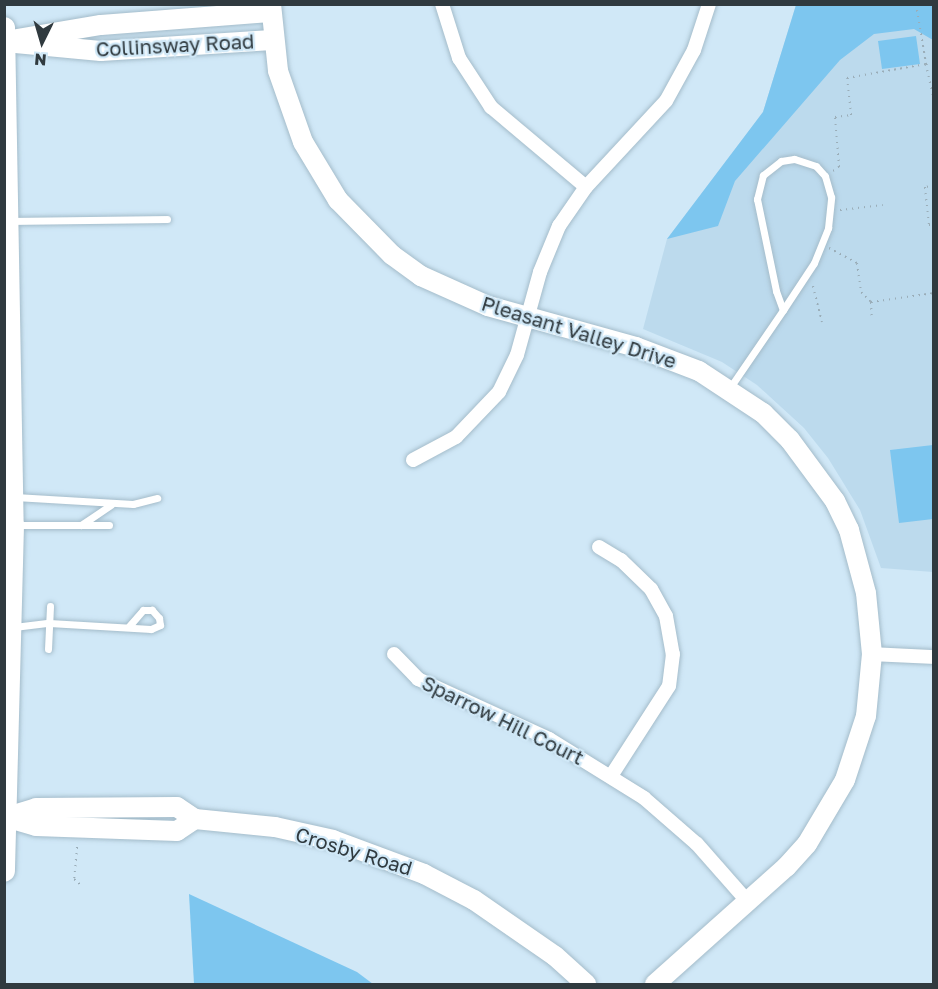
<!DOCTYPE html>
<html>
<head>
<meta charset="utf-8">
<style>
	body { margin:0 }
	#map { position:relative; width:938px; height:989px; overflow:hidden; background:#d0e8f7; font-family:"Golos Text",sans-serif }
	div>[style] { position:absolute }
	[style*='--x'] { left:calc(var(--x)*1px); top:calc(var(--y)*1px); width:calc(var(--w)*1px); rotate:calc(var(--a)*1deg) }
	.built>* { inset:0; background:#bcdaed }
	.green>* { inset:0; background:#7dc6ef }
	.path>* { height:2px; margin-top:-1px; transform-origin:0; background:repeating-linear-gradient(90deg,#9aadb8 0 1.5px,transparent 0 6px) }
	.roads { filter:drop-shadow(0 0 2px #a4bcca) drop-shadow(0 0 2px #a4bcca) }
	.lane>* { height:7px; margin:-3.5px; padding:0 3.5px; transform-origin:3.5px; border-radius:3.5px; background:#fff }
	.street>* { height:14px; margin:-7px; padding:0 7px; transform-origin:7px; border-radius:7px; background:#fff }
	.secondary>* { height:20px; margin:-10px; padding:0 10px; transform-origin:10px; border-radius:10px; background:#fff }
	.primary>* { height:22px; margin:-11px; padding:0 11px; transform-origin:11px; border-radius:11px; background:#fff }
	span { translate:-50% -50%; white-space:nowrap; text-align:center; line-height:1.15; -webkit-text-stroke:4.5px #d0e8f7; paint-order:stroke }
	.street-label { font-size:20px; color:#303a3f }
	.frame { position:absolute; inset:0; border:6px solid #303a3f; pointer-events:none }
	.north { position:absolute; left:12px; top:12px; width:60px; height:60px; -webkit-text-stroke:4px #d0e8f7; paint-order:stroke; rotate:185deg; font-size:16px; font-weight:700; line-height:24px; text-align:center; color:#303a3f }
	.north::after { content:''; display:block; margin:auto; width:21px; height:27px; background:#303a3f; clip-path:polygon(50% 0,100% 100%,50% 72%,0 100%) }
</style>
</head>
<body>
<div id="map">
	<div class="built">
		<div style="clip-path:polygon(796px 5px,933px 5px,933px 572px,881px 568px,860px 510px,828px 458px,804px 428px,757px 385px,722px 362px,643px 329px,667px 239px,763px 112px)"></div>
	</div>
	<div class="green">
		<div style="clip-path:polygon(796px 5px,933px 5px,933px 40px,914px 29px,874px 34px,840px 60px,735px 181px,718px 226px,667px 239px,763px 112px)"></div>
		<div style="clip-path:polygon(916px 36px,920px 64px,882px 69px,878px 41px)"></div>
		<div style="clip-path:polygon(933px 445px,933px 519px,899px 523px,890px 450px)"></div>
		<div style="clip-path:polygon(189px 894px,357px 972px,373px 984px,194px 984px)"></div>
	</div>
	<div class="path">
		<div style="--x:916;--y:4;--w:61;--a:80.5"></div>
		<div style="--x:926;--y:64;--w:8;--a:-14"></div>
		<div style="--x:833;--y:171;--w:7;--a:-34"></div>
		<div style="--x:839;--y:167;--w:50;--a:-94.6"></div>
		<div style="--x:835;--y:117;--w:16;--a:-7"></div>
		<div style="--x:851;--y:115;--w:37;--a:-96"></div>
		<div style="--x:847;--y:78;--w:80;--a:-10"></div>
		<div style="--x:926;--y:64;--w:38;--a:78"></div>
		<div style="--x:934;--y:186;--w:9;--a:174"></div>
		<div style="--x:925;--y:187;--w:38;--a:84"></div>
		<div style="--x:929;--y:225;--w:5;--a:0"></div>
		<div style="--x:840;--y:210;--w:43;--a:-6.6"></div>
		<div style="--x:829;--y:248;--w:32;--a:28"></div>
		<div style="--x:857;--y:263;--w:29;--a:82"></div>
		<div style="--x:861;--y:292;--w:14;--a:45"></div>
		<div style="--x:871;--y:302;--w:64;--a:-8.1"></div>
		<div style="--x:813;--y:286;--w:37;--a:76"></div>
		<div style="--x:871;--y:302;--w:17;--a:87"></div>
		<div style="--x:77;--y:847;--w:32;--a:95"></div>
		<div style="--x:74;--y:879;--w:9;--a:41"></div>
	</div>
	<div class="roads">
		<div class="lane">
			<div style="--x:11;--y:221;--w:156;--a:-0.7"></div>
			<div style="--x:729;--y:389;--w:96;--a:-55.6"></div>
			<div style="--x:783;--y:310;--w:56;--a:-56.6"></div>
			<div style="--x:814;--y:263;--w:38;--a:-68"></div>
			<div style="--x:828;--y:228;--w:31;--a:-84"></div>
			<div style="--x:831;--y:197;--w:22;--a:-106"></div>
			<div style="--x:825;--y:176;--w:13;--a:-132"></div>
			<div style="--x:816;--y:166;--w:23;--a:-162"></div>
			<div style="--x:794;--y:159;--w:13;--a:171"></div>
			<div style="--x:781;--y:161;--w:23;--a:142"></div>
			<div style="--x:763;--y:175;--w:25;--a:104"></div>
			<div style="--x:757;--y:199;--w:94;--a:78.3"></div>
			<div style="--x:776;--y:291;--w:20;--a:70"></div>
			<div style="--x:15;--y:497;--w:118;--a:3.4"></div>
			<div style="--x:133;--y:504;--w:25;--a:-14"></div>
			<div style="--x:15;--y:525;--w:94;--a:0"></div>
			<div style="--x:81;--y:525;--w:36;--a:-34"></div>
			<div style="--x:14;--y:627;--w:35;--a:-7"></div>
			<div style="--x:49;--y:623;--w:102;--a:3.4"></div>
			<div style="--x:151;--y:629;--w:10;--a:-24"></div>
			<div style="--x:160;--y:625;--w:7;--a:-98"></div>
			<div style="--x:159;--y:618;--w:11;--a:-131"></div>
			<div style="--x:152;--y:610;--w:9;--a:180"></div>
			<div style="--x:143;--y:610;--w:21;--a:131"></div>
			<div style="--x:48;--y:649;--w:43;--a:-87.3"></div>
		</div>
		<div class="street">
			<div style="--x:442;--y:4;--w:57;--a:72.5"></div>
			<div style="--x:459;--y:58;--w:59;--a:56.9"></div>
			<div style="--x:491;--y:107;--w:124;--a:40.1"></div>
			<div style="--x:413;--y:460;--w:49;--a:-28.1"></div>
			<div style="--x:456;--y:437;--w:62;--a:-46.3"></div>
			<div style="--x:499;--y:392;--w:41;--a:-64.1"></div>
			<div style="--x:517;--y:355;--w:86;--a:-74.5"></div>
			<div style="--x:540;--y:272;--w:50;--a:-67.6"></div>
			<div style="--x:559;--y:226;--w:47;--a:-55.3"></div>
			<div style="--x:586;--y:187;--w:117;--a:-47.1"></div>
			<div style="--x:666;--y:101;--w:58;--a:-61.2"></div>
			<div style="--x:694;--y:50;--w:48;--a:-71.9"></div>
			<div style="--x:599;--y:547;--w:26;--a:31"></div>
			<div style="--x:621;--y:560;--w:42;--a:44"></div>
			<div style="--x:651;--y:589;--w:31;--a:61"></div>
			<div style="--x:666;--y:616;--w:39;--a:80"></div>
			<div style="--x:673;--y:654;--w:32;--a:97"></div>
			<div style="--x:669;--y:686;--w:107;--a:122.8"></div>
			<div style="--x:394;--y:654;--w:35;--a:46"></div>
			<div style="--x:418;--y:679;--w:144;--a:24.6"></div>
			<div style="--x:549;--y:739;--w:112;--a:31.8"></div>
			<div style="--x:644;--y:798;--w:70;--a:41"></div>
			<div style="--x:697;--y:844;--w:79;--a:48.6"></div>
			<div style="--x:872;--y:654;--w:62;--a:2.8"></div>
		</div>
		<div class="secondary">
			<div style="--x:271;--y:4;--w:67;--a:84"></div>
			<div style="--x:278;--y:71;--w:75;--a:70.6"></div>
			<div style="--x:303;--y:142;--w:68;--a:58.9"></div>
			<div style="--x:338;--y:200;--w:77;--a:45.5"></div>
			<div style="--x:392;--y:255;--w:36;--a:36"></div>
			<div style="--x:421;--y:276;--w:73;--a:24.1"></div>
			<div style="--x:488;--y:306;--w:154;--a:15.5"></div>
			<div style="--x:636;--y:347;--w:67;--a:20.9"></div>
			<div style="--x:699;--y:371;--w:77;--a:33.3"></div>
			<div style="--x:763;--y:413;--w:38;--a:45"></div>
			<div style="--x:790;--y:440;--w:76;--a:53.6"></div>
			<div style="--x:835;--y:501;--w:32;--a:64"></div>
			<div style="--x:849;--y:530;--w:65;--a:74.9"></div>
			<div style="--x:866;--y:593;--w:61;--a:84.4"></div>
			<div style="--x:872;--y:654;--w:62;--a:95.5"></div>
			<div style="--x:866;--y:716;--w:67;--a:108.2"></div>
			<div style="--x:845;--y:780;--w:74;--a:120.7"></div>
			<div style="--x:807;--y:844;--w:31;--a:132"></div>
			<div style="--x:786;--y:867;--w:176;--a:138.2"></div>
			<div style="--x:17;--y:39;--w:85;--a:-9.5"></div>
			<div style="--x:101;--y:25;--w:169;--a:-4.4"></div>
			<div style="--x:5;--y:42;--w:96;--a:5.4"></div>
			<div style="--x:101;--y:51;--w:171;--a:-3.7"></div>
			<div style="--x:5;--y:817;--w:32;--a:16"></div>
			<div style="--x:36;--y:826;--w:141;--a:2"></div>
			<div style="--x:177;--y:831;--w:22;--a:-34"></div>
			<div style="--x:7;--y:817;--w:30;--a:-17"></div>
			<div style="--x:36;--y:808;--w:141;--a:-0.4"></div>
			<div style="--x:177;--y:807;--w:22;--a:34"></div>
			<div style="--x:195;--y:819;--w:80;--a:5.7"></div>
			<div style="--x:275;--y:827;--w:59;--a:12.6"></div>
			<div style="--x:333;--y:840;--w:97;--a:20.5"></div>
			<div style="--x:424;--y:874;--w:56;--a:27.5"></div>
			<div style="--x:474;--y:900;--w:98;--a:34.7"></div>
			<div style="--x:555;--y:956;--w:42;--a:42.1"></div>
		</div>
		<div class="primary">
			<div style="--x:4;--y:28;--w:497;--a:89"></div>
			<div style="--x:13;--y:525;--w:346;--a:91.5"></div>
		</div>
	</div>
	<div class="street-label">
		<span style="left:175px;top:45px;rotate:-3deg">Collinsway Road</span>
		<span style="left:579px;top:332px;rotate:17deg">Pleasant Valley Drive</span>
		<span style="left:503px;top:720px;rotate:26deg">Sparrow Hill Court</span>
		<span style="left:354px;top:851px;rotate:17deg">Crosby Road</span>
	</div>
	<div class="frame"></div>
	<div class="north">N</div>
</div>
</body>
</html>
